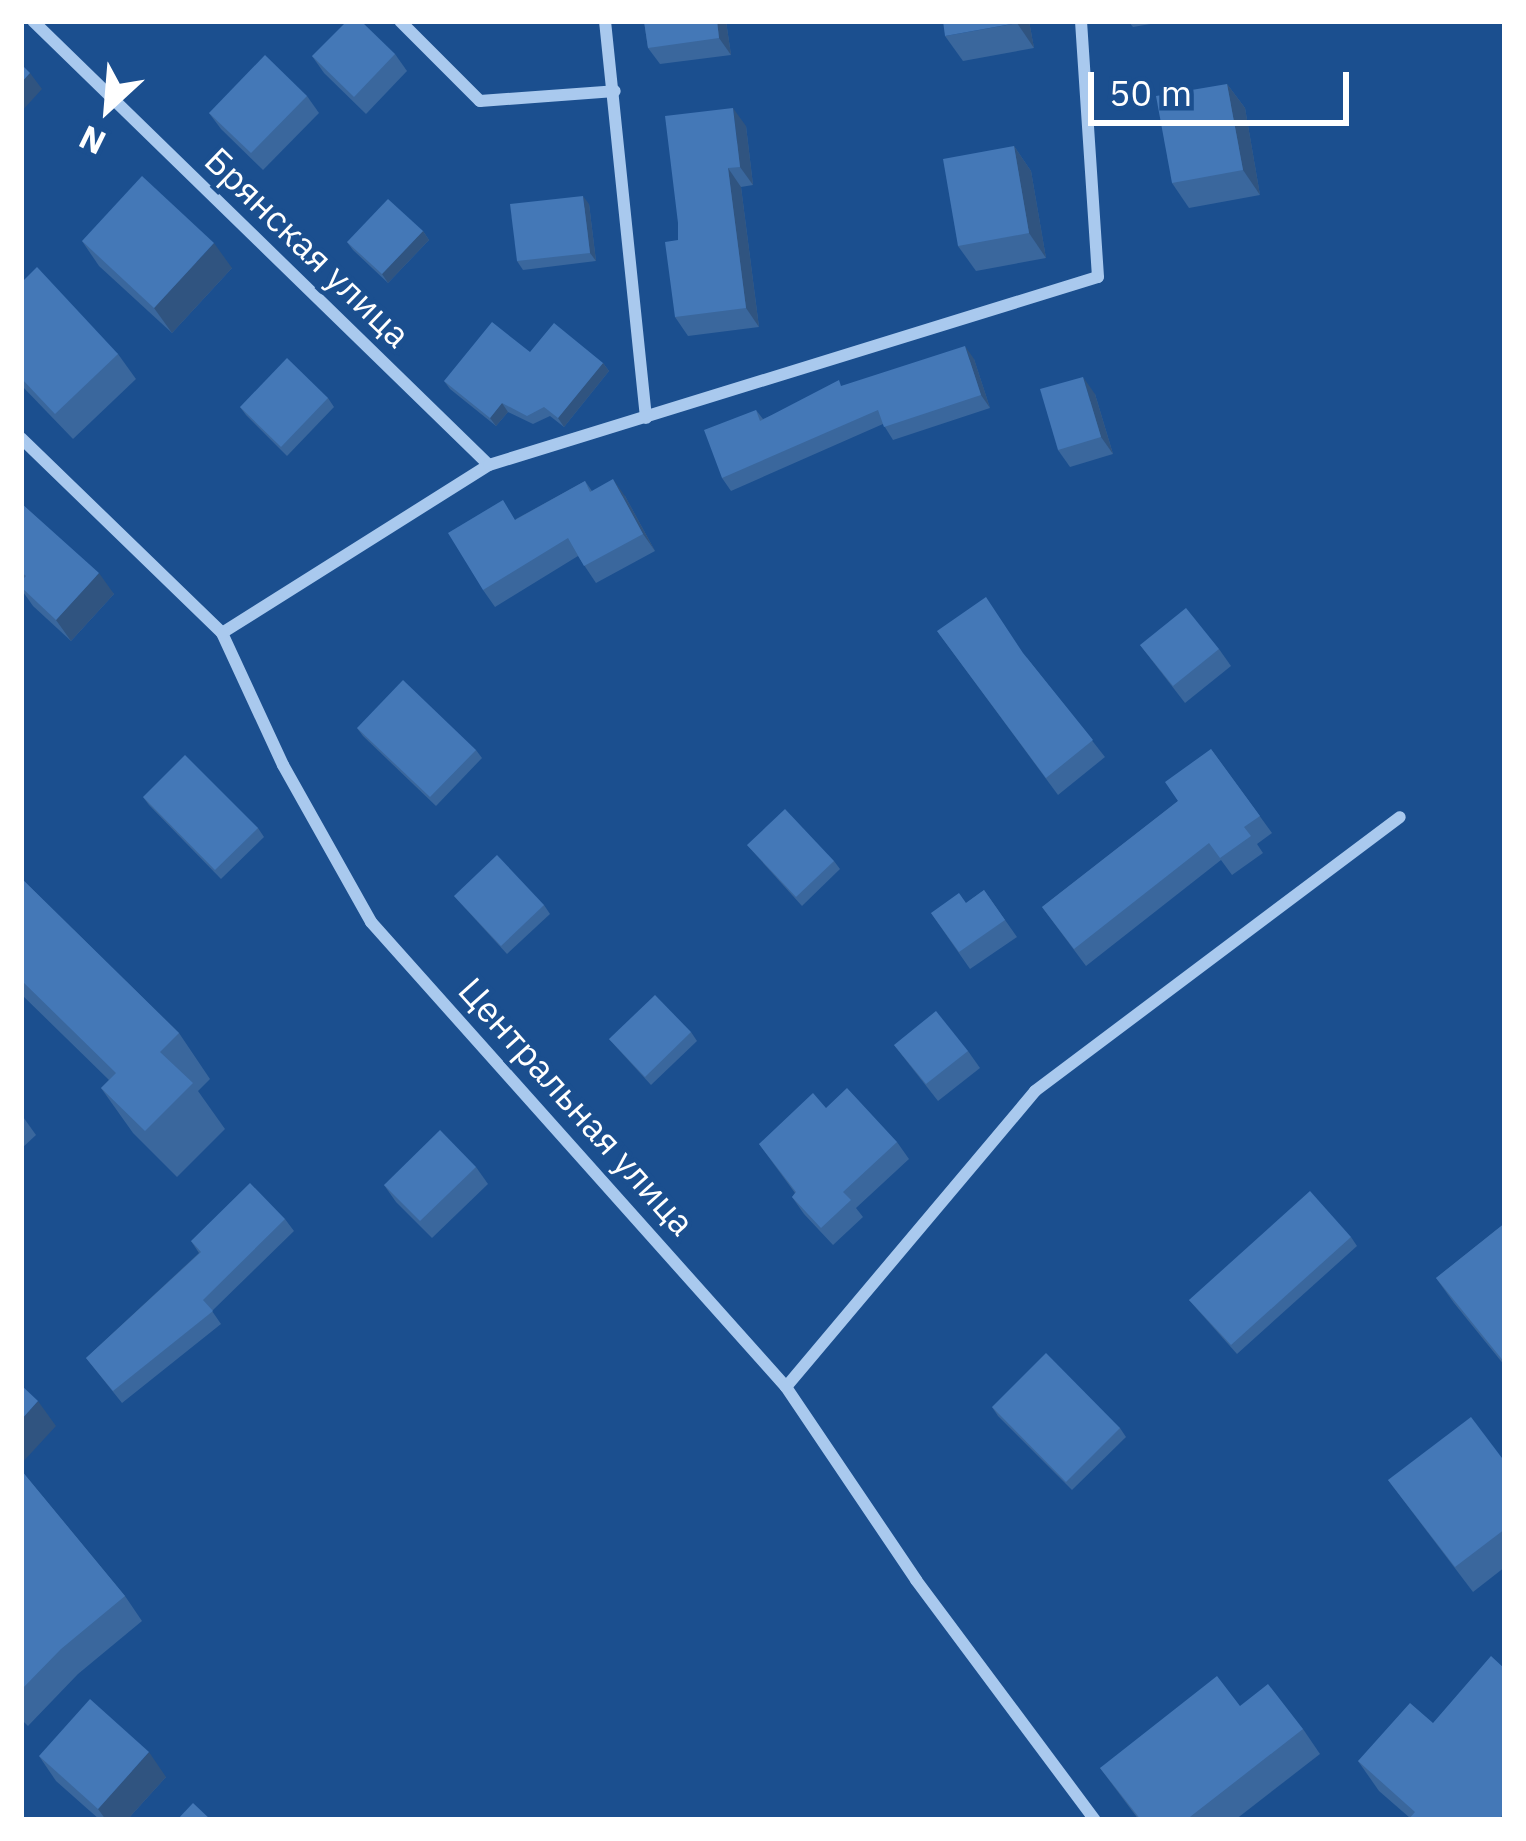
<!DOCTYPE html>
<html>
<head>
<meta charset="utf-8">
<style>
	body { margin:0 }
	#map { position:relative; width:1526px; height:1841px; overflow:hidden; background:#1b4f8f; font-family:"IBM Plex Sans",sans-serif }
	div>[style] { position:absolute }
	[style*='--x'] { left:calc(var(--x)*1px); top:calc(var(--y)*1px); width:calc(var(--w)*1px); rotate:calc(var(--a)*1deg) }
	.street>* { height:12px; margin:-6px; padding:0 6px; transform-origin:6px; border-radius:6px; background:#a9c9ee }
	.wall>* { inset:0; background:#3a679d }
	.shaded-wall>* { inset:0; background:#305480 }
	.building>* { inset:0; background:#4478b7 }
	span { translate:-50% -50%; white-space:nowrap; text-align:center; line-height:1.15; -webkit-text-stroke:9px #1b4f8f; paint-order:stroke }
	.street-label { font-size:36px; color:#fff }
	.frame { position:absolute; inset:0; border:24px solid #fff; pointer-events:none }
	.north { position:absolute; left:48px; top:48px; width:120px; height:120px; -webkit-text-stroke:9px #1b4f8f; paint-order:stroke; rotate:206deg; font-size:33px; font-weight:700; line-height:48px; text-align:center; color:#fff }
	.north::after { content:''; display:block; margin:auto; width:42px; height:54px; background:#fff; clip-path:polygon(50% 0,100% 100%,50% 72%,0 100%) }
	.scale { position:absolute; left:1088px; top:72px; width:261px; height:54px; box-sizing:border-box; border:6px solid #fff; border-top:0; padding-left:15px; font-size:36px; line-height:42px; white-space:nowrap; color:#fff; -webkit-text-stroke:9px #1b4f8f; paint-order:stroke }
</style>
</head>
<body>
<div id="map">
	<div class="street">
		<div style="--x:33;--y:21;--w:636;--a:44.24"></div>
		<div style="--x:400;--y:21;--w:113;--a:45"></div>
		<div style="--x:480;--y:101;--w:135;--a:-4.2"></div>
		<div style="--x:605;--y:21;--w:399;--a:84.1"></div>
		<div style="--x:21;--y:438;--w:280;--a:44.1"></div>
		<div style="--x:222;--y:633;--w:145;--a:65.2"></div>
		<div style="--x:283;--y:765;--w:180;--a:60.7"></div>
		<div style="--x:371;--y:922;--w:623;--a:48.25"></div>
		<div style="--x:786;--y:1387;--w:233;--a:56"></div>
		<div style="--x:916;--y:1580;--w:299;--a:53.3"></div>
		<div style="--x:222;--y:633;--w:315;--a:-32.2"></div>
		<div style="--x:489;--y:465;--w:637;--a:-17.16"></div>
		<div style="--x:1098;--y:277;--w:257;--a:-93.8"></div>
		<div style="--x:786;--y:1387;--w:387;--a:-49.9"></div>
		<div style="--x:1035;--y:1091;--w:456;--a:-36.9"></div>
	</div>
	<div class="wall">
		<div style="clip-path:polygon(644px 21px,726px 21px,731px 55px,660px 64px,648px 48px)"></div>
		<div style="clip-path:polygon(1029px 21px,1034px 48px,963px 61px,945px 36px)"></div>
		<div style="clip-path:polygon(1128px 21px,1168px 21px,1133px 27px)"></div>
		<div style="clip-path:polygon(395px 54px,407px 71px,366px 114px,324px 73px,312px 56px)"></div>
		<div style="clip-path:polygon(1227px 84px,1245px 108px,1260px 195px,1189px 208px,1172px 183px)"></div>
		<div style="clip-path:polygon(307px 96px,319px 113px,263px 170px,221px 129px,209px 113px)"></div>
		<div style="clip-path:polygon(746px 126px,753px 185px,741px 187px,759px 327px,688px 336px,675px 317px,678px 240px)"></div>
		<div style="clip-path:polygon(1014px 146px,1031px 171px,1046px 258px,976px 271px,958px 246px)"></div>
		<div style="clip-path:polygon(589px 204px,596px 261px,523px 270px,517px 261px)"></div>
		<div style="clip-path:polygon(423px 231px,429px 240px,388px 283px,353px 250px,347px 242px)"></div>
		<div style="clip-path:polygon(82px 241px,232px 268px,172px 333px,99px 266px)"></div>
		<div style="clip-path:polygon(21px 283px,118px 354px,136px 379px,73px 439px,21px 385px)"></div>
		<div style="clip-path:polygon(530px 352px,603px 363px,609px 371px,564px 427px,550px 416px,533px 424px,508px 412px,496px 426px,450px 389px,444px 381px)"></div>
		<div style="clip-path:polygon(974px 359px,990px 408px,893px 440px,883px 424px,731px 491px,722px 478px,756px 410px,763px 419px,842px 386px)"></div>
		<div style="clip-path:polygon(1095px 394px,1113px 454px,1070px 467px,1058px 450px)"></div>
		<div style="clip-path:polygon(328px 398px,334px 407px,287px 456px,246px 415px,240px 407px)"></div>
		<div style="clip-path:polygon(585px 481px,592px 491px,625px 496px,655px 551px,596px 583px,578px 556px,495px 607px,483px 590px,516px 519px)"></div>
		<div style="clip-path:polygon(21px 503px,114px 594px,71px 641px,33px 606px,21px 589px)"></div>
		<div style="clip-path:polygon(937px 631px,1027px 658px,1105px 757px,1058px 795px)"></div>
		<div style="clip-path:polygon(1140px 645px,1219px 649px,1231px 666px,1185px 703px)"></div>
		<div style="clip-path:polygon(357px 728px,476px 750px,482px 758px,436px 806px,363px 736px)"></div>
		<div style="clip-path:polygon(1211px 749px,1272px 833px,1257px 844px,1263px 853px,1232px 875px,1221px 860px,1086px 966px,1042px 907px,1178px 801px)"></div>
		<div style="clip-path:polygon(143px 797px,258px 828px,264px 837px,221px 879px,149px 805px)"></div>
		<div style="clip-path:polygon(747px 845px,834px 861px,840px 869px,802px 906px)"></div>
		<div style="clip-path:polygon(21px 878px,179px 1033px,210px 1079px,198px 1091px,225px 1129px,177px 1177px,133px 1133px,101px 1088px,109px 1080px,21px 994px)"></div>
		<div style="clip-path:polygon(984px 890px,1017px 937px,970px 969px,931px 913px,966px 903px)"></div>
		<div style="clip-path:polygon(454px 896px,544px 905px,550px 914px,507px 954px)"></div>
		<div style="clip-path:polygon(691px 1032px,697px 1041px,651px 1085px,609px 1039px)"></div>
		<div style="clip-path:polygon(894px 1045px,968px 1051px,980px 1068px,938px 1101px)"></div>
		<div style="clip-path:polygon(826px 1108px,897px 1142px,909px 1159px,856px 1208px,863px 1217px,833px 1245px,804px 1214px,792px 1197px,795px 1193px,759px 1144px)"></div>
		<div style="clip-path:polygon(21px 1114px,36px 1135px,21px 1149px)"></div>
		<div style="clip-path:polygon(476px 1167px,488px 1184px,432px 1238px,396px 1202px,384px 1185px)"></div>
		<div style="clip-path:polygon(285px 1219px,294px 1231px,212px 1311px,221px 1324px,122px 1403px,86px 1358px,199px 1253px,191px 1241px)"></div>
		<div style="clip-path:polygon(1505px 1223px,1505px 1366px,1454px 1303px,1436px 1278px)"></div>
		<div style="clip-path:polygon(1351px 1237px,1357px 1246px,1237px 1354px,1189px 1300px)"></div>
		<div style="clip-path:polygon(992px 1407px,1120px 1428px,1126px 1437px,1072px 1490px,998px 1416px)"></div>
		<div style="clip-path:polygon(1505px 1462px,1505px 1567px,1473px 1592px,1388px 1480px)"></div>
		<div style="clip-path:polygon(21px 1470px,125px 1596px,142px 1621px,78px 1674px,28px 1726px,21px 1719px)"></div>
		<div style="clip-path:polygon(1240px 1706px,1303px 1729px,1320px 1754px,1235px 1820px,1139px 1820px,1100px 1768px)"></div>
		<div style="clip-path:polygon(1433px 1723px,1505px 1820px,1410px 1818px,1379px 1791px,1358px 1761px)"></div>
		<div style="clip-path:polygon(39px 1756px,166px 1777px,127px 1820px,100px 1820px,56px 1781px)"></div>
	</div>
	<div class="shaded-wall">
		<div style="clip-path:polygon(717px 21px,726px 21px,731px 55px,719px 38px)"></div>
		<div style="clip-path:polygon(1016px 21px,1029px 21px,1034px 48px,1017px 23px)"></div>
		<div style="clip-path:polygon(30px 73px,42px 89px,21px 112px,21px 83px)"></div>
		<div style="clip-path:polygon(1227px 84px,1245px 108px,1260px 195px,1243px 170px)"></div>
		<div style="clip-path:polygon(733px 108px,746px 126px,753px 185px,740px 167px)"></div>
		<div style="clip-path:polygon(1014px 146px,1031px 171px,1046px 258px,1029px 233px)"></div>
		<div style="clip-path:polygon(728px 168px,741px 187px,759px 327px,746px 308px)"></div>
		<div style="clip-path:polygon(583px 196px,589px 204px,596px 261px,590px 253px)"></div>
		<div style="clip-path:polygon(423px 231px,429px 240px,388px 283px,382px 274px)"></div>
		<div style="clip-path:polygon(214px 243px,232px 268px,172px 333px,154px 308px)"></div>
		<div style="clip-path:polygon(965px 346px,974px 359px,990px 408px,981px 395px)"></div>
		<div style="clip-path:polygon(603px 363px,609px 371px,564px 427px,558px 418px)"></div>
		<div style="clip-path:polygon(1083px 377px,1095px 394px,1113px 454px,1101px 437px)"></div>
		<div style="clip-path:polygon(502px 403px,508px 412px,496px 426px,490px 418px)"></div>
		<div style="clip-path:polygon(613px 479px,625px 496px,655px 551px,643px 534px)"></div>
		<div style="clip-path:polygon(99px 573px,114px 594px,71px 641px,56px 620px)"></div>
		<div style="clip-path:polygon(38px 1401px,56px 1426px,21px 1464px,21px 1420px)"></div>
		<div style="clip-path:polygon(149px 1752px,166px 1777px,127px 1820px,106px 1820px,98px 1809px)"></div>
	</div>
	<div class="building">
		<div style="clip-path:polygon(347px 21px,361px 21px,395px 54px,354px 97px,312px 56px)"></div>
		<div style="clip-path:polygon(644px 21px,717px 21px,719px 38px,648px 48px)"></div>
		<div style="clip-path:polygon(943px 21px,1016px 21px,1017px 23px,945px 36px)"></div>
		<div style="clip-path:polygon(265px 55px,307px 96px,251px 153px,209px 113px)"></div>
		<div style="clip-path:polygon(21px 64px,30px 73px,21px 83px)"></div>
		<div style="clip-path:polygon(1227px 84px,1243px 170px,1172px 183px,1156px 96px)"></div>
		<div style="clip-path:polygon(733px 108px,740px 167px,728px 168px,746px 308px,675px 317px,665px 242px,678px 240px,678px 223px,665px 116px)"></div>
		<div style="clip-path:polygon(1014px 146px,1029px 233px,958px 246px,943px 159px)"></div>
		<div style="clip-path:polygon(142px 176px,214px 243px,154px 308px,82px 241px)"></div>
		<div style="clip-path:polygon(583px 196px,590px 253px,517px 261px,510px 204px)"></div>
		<div style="clip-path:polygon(388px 199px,423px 231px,382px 274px,347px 242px)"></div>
		<div style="clip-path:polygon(37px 267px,118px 354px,55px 414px,21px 378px,21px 283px)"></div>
		<div style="clip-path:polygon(492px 322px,530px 352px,554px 323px,603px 363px,558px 418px,544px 407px,527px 416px,502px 403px,490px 418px,444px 381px)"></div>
		<div style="clip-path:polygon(965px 346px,981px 395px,884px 427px,878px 410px,722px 478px,704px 430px,756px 410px,760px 421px,839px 380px,841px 386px)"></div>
		<div style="clip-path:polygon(287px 358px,328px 398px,281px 447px,240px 407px)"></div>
		<div style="clip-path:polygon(1083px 377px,1101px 437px,1058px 450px,1040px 389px)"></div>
		<div style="clip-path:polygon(613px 479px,643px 534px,584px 566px,568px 538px,483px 590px,448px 533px,503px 500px,515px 520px,585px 481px,590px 492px)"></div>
		<div style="clip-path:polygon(21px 503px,99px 573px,56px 620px,21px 587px,21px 581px,26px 576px,21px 572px)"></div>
		<div style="clip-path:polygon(986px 597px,1023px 653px,1093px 740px,1046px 778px,937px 631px)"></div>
		<div style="clip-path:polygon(1186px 608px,1219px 649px,1173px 686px,1140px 645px)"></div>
		<div style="clip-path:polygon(403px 680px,476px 750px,430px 797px,357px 728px)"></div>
		<div style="clip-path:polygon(1211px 749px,1260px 816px,1244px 827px,1251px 836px,1220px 858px,1209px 843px,1074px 949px,1042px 907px,1178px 801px,1165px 782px)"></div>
		<div style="clip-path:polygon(185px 755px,258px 828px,215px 870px,143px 797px)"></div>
		<div style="clip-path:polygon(785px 809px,834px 861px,796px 897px,747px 845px)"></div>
		<div style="clip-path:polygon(497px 855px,544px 905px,501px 946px,454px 896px)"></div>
		<div style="clip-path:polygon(21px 878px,179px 1033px,160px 1052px,193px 1083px,145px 1131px,101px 1088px,116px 1073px,21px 980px)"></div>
		<div style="clip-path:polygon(984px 890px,1005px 920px,959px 952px,931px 913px,959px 893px,966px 903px)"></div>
		<div style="clip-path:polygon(655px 995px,691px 1032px,645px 1077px,609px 1039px)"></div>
		<div style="clip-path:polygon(936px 1011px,968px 1051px,926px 1084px,894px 1045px)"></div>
		<div style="clip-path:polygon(847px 1088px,897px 1142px,843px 1192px,851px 1200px,821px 1228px,792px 1197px,796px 1192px,759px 1144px,813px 1093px,826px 1108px)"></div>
		<div style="clip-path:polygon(440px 1130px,476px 1167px,420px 1221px,384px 1185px)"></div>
		<div style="clip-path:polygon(250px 1183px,285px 1219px,203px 1300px,213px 1311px,113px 1391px,86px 1358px,201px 1252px,191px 1241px)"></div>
		<div style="clip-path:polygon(1310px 1191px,1351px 1237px,1231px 1345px,1189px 1300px)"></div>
		<div style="clip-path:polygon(1505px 1223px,1505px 1363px,1436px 1278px)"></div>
		<div style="clip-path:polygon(1046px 1353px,1120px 1428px,1066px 1482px,992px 1407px)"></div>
		<div style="clip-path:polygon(21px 1385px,38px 1401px,21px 1420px)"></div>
		<div style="clip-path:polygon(1471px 1417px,1505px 1462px,1505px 1529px,1455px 1567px,1388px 1480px)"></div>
		<div style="clip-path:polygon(21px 1470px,125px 1596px,61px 1649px,21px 1690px)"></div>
		<div style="clip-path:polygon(1491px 1656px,1505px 1669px,1505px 1812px,1498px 1820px,1408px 1820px,1415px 1812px,1358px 1761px,1410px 1703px,1433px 1723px)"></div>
		<div style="clip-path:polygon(1217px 1676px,1240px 1706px,1268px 1684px,1303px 1729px,1186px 1820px,1141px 1820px,1100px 1768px)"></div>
		<div style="clip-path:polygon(90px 1699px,149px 1752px,98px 1809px,39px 1756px)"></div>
		<div style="clip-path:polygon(193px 1803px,211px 1820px,177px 1820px)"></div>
	</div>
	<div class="street-label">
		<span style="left:308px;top:247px;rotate:44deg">Брянская улица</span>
		<span style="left:577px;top:1106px;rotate:48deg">Центральная улица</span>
	</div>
	<div class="frame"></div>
	<div class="north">N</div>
	<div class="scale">50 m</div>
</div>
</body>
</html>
